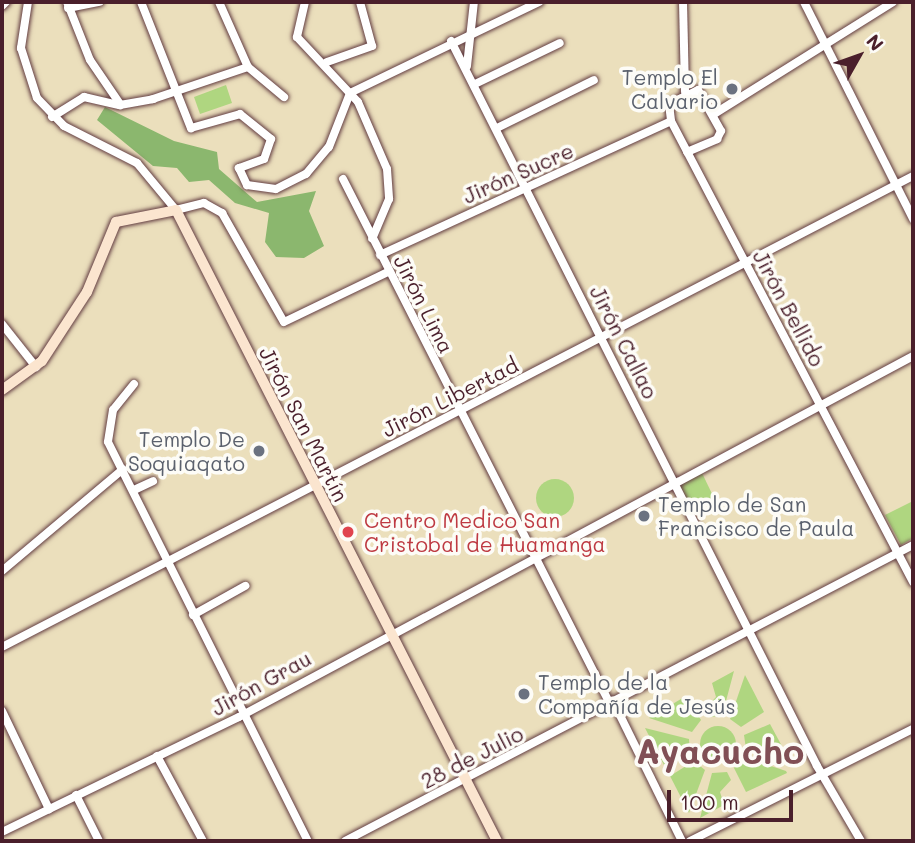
<!DOCTYPE html>
<html>
<head>
<meta charset="utf-8">
<style>
	body { margin:0 }
	#map { position:relative; width:915px; height:843px; overflow:hidden; background:#ebdfbc; font-family:Mali,sans-serif }
	div>[style] { position:absolute }
	[style*='--x'] { left:calc(var(--x)*1px); top:calc(var(--y)*1px); width:calc(var(--w)*1px); rotate:calc(var(--a)*1deg) }
	.green>* { inset:0; background:#afd680 }
	.round { border-radius:50% }
	.forest>* { inset:0; background:#8bb76e }
	.roads { filter:drop-shadow(0 0 2px #623c41) drop-shadow(0 0 2px #623c41) }
	.street>* { height:8px; margin:-4px; padding:0 4px; transform-origin:4px; border-radius:4px; background:#fff }
	.secondary>* { height:10px; margin:-5px; padding:0 5px; transform-origin:5px; border-radius:5px; background:#fbe5cf }
	.dots>* { width:19px; height:19px; translate:-50% -50%; box-sizing:border-box; border:4px solid #fdfcf7; border-radius:50% }
	span { translate:-50% -50%; white-space:nowrap; text-align:center; line-height:1.15; -webkit-text-stroke:7px #fdfcf7; paint-order:stroke }
	.worship-label { font-size:21px; color:#5b616d }
	.right { translate:-100% -50%; text-align:right }
	.left { translate:0 -50%; text-align:left }
	.street-label { font-size:21px; color:#4a1f2b }
	.health-label { font-size:21px; color:#be3a42 }
	.town-label { font-size:35px; color:#814f55; font-weight:700 }
	.frame { position:absolute; inset:0; border:4px solid #4a1f2b; pointer-events:none }
	.north { position:absolute; left:824px; top:21px; width:70px; height:70px; -webkit-text-stroke:5px #fdfcf7; paint-order:stroke; rotate:50deg; font-size:19px; font-weight:700; line-height:28px; text-align:center; color:#4a1f2b }
	.north::after { content:''; display:block; margin:auto; width:24px; height:32px; background:#4a1f2b; clip-path:polygon(50% 0,100% 100%,50% 72%,0 100%) }
	.scale { position:absolute; left:667px; top:790px; width:126px; height:32px; box-sizing:border-box; border:4px solid #4a1f2b; border-top:0; padding-left:9px; font-size:21px; line-height:24px; white-space:nowrap; color:#4a1f2b; -webkit-text-stroke:5px #fdfcf7; paint-order:stroke }
</style>
</head>
<body>
<div id="map">
	<div class="green">
		<div style="clip-path:polygon(226px 85px,232px 103px,200px 114px,194px 97px)"></div>
		<div style="clip-path:polygon(702px 473px,715px 500px,693px 511px,680px 485px)"></div>
		<div class="round" style="left:536px;top:479px;width:38px;height:38px"></div>
		<div style="clip-path:polygon(913px 501px,913px 538px,901px 545px,885px 515px)"></div>
		<div style="clip-path:polygon(734px 671px,722px 716px,708px 717px,704px 710px,716px 697px,712px 683px)"></div>
		<div style="clip-path:polygon(745px 675px,764px 712px,741px 727px,730px 719px)"></div>
		<div style="clip-path:polygon(686px 696px,701px 720px,692px 732px,649px 718px)"></div>
		<div style="clip-path:polygon(770px 724px,790px 761px,788px 763px,746px 749px,744px 735px)"></div>
		<div class="round" style="left:700px;top:726px;width:36px;height:36px"></div>
		<div style="clip-path:polygon(645px 728px,689px 739px,690px 754px,664px 765px)"></div>
		<div style="clip-path:polygon(744px 757px,786px 771px,787px 773px,746px 792px,734px 768px)"></div>
		<div style="clip-path:polygon(694px 761px,705px 770px,689px 813px,670px 776px)"></div>
		<div style="clip-path:polygon(727px 772px,731px 780px,720px 792px,724px 805px,700px 818px,712px 773px)"></div>
	</div>
	<div class="forest">
		<div style="clip-path:polygon(105px 107px,174px 141px,217px 152px,219px 169px,257px 202px,316px 191px,309px 211px,324px 246px,304px 258px,276px 257px,265px 242px,269px 213px,235px 203px,209px 180px,189px 182px,177px 168px,153px 166px,97px 120px)"></div>
	</div>
	<div class="roads">
		<div class="street">
			<div style="--x:28;--y:2;--w:47;--a:98.7"></div>
			<div style="--x:21;--y:48;--w:52;--a:72.3"></div>
			<div style="--x:37;--y:98;--w:39;--a:46"></div>
			<div style="--x:64;--y:126;--w:82;--a:26.9"></div>
			<div style="--x:137;--y:163;--w:61;--a:50.3"></div>
			<div style="--x:176;--y:210;--w:29;--a:-14"></div>
			<div style="--x:204;--y:203;--w:21;--a:29"></div>
			<div style="--x:222;--y:213;--w:125;--a:60.4"></div>
			<div style="--x:284;--y:322;--w:115;--a:-25.7"></div>
			<div style="--x:67;--y:2;--w:62;--a:68.4"></div>
			<div style="--x:90;--y:60;--w:53;--a:55.7"></div>
			<div style="--x:141;--y:2;--w:136;--a:68.4"></div>
			<div style="--x:191;--y:128;--w:51;--a:-15.9"></div>
			<div style="--x:240;--y:114;--w:40;--a:39"></div>
			<div style="--x:271;--y:139;--w:21;--a:109"></div>
			<div style="--x:264;--y:159;--w:27;--a:160"></div>
			<div style="--x:239;--y:168;--w:19;--a:65"></div>
			<div style="--x:247;--y:185;--w:29;--a:8"></div>
			<div style="--x:276;--y:189;--w:34;--a:-27"></div>
			<div style="--x:306;--y:174;--w:35;--a:-50"></div>
			<div style="--x:329;--y:147;--w:58;--a:-68.7"></div>
			<div style="--x:219;--y:2;--w:71;--a:66"></div>
			<div style="--x:248;--y:67;--w:47;--a:39.8"></div>
			<div style="--x:305;--y:2;--w:36;--a:103"></div>
			<div style="--x:297;--y:37;--w:89;--a:46.8"></div>
			<div style="--x:358;--y:102;--w:73;--a:66.6"></div>
			<div style="--x:387;--y:169;--w:30;--a:86"></div>
			<div style="--x:389;--y:199;--w:43;--a:113"></div>
			<div style="--x:683;--y:2;--w:90;--a:88.7"></div>
			<div style="--x:804;--y:2;--w:243;--a:63.3"></div>
			<div style="--x:2;--y:6;--w:6;--a:-45"></div>
			<div style="--x:68;--y:8;--w:32;--a:-11"></div>
			<div style="--x:451;--y:41;--w:812;--a:63.21"></div>
			<div style="--x:817;--y:766;--w:87;--a:59.6"></div>
			<div style="--x:327;--y:62;--w:48;--a:-19.6"></div>
			<div style="--x:372;--y:46;--w:46;--a:-105.3"></div>
			<div style="--x:467;--y:66;--w:64;--a:-83.8"></div>
			<div style="--x:475;--y:84;--w:94;--a:-25.8"></div>
			<div style="--x:350;--y:93;--w:210;--a:-25.7"></div>
			<div style="--x:714;--y:114;--w:211;--a:-32"></div>
			<div style="--x:52;--y:117;--w:38;--a:-32"></div>
			<div style="--x:84;--y:97;--w:37;--a:13"></div>
			<div style="--x:120;--y:105;--w:34;--a:-10"></div>
			<div style="--x:153;--y:99;--w:100;--a:-18.6"></div>
			<div style="--x:497;--y:128;--w:108;--a:-26.3"></div>
			<div style="--x:687;--y:152;--w:33;--a:-23"></div>
			<div style="--x:717;--y:139;--w:9;--a:-63"></div>
			<div style="--x:721;--y:131;--w:47;--a:-119.3"></div>
			<div style="--x:698;--y:90;--w:32;--a:154"></div>
			<div style="--x:669;--y:104;--w:17;--a:83"></div>
			<div style="--x:671;--y:121;--w:521;--a:62.3"></div>
			<div style="--x:343;--y:179;--w:591;--a:63.04"></div>
			<div style="--x:380;--y:255;--w:320;--a:-24.7"></div>
			<div style="--x:2;--y:324;--w:55;--a:51.7"></div>
			<div style="--x:134;--y:384;--w:33;--a:129"></div>
			<div style="--x:113;--y:410;--w:32;--a:99"></div>
			<div style="--x:108;--y:442;--w:446;--a:63.4"></div>
			<div style="--x:134;--y:490;--w:21;--a:-25"></div>
			<div style="--x:2;--y:571;--w:158;--a:-40.1"></div>
			<div style="--x:193;--y:615;--w:60;--a:-29.1"></div>
			<div style="--x:2;--y:647;--w:1026;--a:-27.34"></div>
			<div style="--x:615;--y:705;--w:152;--a:63.8"></div>
			<div style="--x:2;--y:711;--w:109;--a:64.4"></div>
			<div style="--x:157;--y:756;--w:97;--a:61.6"></div>
			<div style="--x:76;--y:795;--w:51;--a:63.4"></div>
			<div style="--x:2;--y:832;--w:263;--a:-25.9"></div>
			<div style="--x:239;--y:717;--w:765;--a:-28.17"></div>
			<div style="--x:345;--y:841;--w:640;--a:-27.53"></div>
			<div style="--x:690;--y:841;--w:250;--a:-26.7"></div>
		</div>
		<div class="secondary">
			<div style="--x:2;--y:390;--w:49;--a:-35.9"></div>
			<div style="--x:42;--y:361;--w:82;--a:-56.9"></div>
			<div style="--x:87;--y:292;--w:76;--a:-67.5"></div>
			<div style="--x:116;--y:222;--w:61;--a:-11.3"></div>
			<div style="--x:176;--y:210;--w:708;--a:63.04"></div>
		</div>
	</div>
	<div class="dots">
		<div style="left:732px;top:89px;background:#6b7280"></div>
		<div style="left:259px;top:451px;background:#6b7280"></div>
		<div style="left:644px;top:516px;background:#6b7280"></div>
		<div style="left:348px;top:532px;background:#e0444e"></div>
		<div style="left:524px;top:694px;background:#6b7280"></div>
	</div>
	<div class="worship-label">
		<span class="right" style="left:718px;top:89px">Templo El<br>Calvario</span>
		<span class="right" style="left:245px;top:451px">Templo De<br>Soquiaqato</span>
		<span class="left" style="left:658px;top:516px">Templo de San<br>Francisco de Paula</span>
		<span class="left" style="left:538px;top:694px">Templo de la<br>Compañía de Jesús</span>
	</div>
	<div class="street-label">
		<span style="left:518px;top:173px;rotate:-24deg">Jirón Sucre</span>
		<span style="left:424px;top:304px;rotate:63deg">Jirón Lima</span>
		<span style="left:789px;top:308px;rotate:62deg">Jirón Bellido</span>
		<span style="left:624px;top:342px;rotate:63deg">Jirón Callao</span>
		<span style="left:450px;top:397px;rotate:-27deg">Jirón Libertad</span>
		<span style="left:304px;top:424px;rotate:63deg">Jirón San Martín</span>
		<span style="left:261px;top:683px;rotate:-29deg">Jirón Grau</span>
		<span style="left:472px;top:757px;rotate:-27deg">28 de Julio</span>
	</div>
	<div class="health-label">
		<span class="left" style="left:364px;top:532px">Centro Medico San<br>Cristobal de Huamanga</span>
	</div>
	<div class="town-label">
		<span style="left:720px;top:750px">Ayacucho</span>
	</div>
	<div class="frame"></div>
	<div class="north">N</div>
	<div class="scale">100 m</div>
</div>
</body>
</html>
